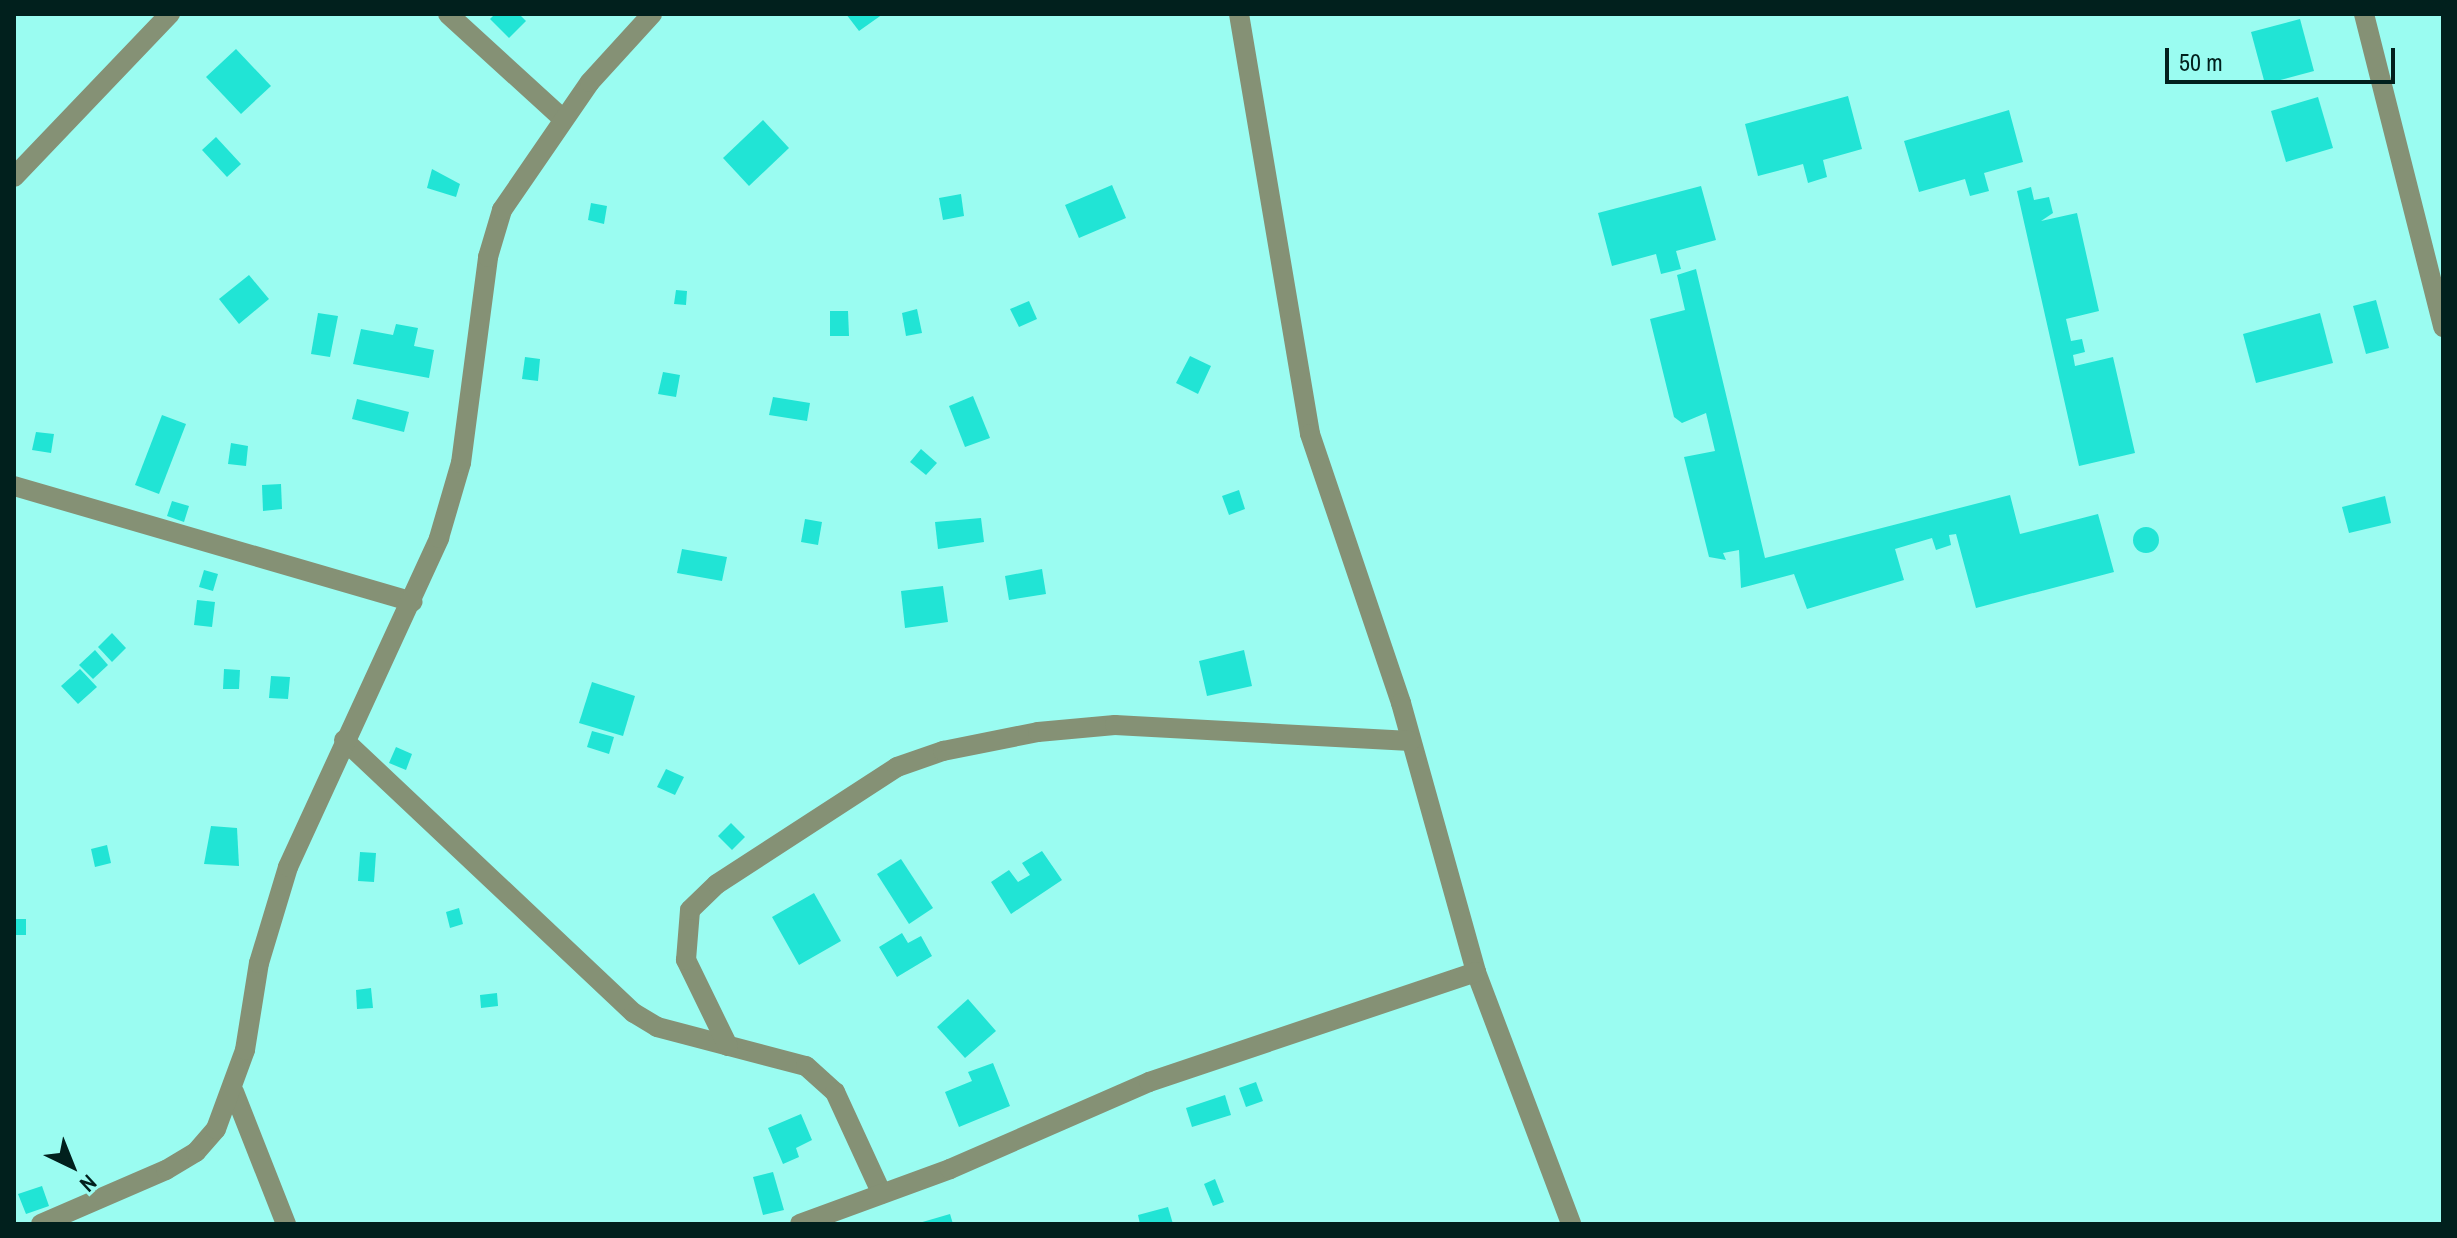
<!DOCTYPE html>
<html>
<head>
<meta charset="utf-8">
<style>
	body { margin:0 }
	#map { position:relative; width:2457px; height:1238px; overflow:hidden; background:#9afcf1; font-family:"Archivo Narrow",sans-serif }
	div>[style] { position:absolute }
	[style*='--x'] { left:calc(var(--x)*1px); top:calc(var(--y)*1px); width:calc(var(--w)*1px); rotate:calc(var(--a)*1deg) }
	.building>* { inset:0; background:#21e4d5 }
	.round { border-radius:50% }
	.minor>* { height:20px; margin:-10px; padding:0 10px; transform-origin:10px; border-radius:10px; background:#859175 }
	span { translate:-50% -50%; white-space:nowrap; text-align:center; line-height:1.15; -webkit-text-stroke:6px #9afcf1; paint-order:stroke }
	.frame { position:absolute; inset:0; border:16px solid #01201d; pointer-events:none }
	.north { position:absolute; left:32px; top:1126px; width:80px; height:80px; -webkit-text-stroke:6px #9afcf1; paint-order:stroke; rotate:137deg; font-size:22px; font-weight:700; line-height:32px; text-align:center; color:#01201d }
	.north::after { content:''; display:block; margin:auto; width:28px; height:36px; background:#01201d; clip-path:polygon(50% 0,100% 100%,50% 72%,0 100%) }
	.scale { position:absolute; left:2165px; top:48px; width:230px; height:36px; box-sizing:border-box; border:4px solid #01201d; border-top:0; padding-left:10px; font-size:24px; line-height:28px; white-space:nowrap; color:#01201d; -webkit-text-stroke:6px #9afcf1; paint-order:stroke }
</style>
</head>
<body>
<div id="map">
	<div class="building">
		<div style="clip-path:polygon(495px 14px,519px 14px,526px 21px,509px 38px,490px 19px)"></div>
		<div style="clip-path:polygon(846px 14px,883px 14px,859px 31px)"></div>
		<div style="clip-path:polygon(2300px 19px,2314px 71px,2265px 84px,2251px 32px)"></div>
		<div style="clip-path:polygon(236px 49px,271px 86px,241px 114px,206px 77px)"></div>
		<div style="clip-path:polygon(1848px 96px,1862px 149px,1823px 160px,1827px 177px,1808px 183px,1803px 164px,1758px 176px,1745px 124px)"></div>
		<div style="clip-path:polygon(2318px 97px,2333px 148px,2286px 162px,2271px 111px)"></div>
		<div style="clip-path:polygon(2009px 110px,2023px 162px,1984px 173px,1989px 191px,1970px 196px,1965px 179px,1919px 192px,1904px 141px)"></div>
		<div style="clip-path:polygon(763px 120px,789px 148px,749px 186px,723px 158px)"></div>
		<div style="clip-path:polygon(216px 137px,241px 164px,227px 177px,202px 150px)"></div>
		<div style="clip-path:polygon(432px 169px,460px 184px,456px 197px,427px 188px)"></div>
		<div style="clip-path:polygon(1112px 185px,1126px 218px,1079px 238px,1065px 205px)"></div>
		<div style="clip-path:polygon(1701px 186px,1716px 240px,1676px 251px,1681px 269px,1661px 274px,1656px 254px,1612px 266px,1598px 213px)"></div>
		<div style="clip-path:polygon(2031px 187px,2034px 200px,2049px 197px,2053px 213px,2041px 221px,2077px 213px,2099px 311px,2066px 319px,2071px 341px,2082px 339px,2085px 352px,2073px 355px,2075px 366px,2113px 357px,2135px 453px,2079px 466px,2017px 191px)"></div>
		<div style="clip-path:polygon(961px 194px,964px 216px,943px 220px,939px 198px)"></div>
		<div style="clip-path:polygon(591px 203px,607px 206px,604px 224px,588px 220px)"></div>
		<div style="clip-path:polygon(1696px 269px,1765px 558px,2010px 495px,2020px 534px,2098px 514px,2114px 572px,1976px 608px,1956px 534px,1949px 535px,1951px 545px,1936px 550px,1932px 538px,1895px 549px,1904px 580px,1807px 609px,1794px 574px,1741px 588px,1739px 550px,1723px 553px,1726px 560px,1709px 557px,1684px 457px,1715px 451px,1706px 413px,1682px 423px,1674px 417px,1650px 319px,1685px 310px,1677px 275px)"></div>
		<div style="clip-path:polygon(249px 275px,269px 299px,239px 324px,219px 299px)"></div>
		<div style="clip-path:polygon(676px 290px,687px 291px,686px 305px,674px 304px)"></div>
		<div style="clip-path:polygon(2376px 300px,2389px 348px,2366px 354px,2353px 306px)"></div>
		<div style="clip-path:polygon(1029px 301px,1037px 319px,1019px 327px,1010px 309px)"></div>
		<div style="clip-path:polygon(917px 309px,922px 333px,906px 336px,902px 313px)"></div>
		<div style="clip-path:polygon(830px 311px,848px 311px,849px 336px,830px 336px)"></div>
		<div style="clip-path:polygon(318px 313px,338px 316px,330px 357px,311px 354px)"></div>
		<div style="clip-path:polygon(2320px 313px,2333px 363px,2256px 383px,2243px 334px)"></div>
		<div style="clip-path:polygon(396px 324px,418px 328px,414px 346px,434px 350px,429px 378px,353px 364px,361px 329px,393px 335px)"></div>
		<div style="clip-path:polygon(1190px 356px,1211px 366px,1198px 394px,1176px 383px)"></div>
		<div style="clip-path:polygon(525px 357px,540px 359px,538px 381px,522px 379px)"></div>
		<div style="clip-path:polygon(663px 372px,680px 375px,676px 397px,658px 394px)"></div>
		<div style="clip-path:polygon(973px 396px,990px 438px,965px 447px,949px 406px)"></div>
		<div style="clip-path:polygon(773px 397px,810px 403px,807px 421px,769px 415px)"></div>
		<div style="clip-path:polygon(357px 399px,409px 412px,404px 432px,352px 419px)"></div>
		<div style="clip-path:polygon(162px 415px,186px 424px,159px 494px,135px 485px)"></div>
		<div style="clip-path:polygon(36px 432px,54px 434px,51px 453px,32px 450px)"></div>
		<div style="clip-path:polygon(231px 443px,248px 446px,246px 466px,228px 464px)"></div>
		<div style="clip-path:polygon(921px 449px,937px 463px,926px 475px,910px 462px)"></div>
		<div style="clip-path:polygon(281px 484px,282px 509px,263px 511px,262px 485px)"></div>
		<div style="clip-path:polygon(1239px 490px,1245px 509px,1229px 515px,1222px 496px)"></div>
		<div style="clip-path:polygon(2385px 496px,2391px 523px,2349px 533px,2342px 507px)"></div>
		<div style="clip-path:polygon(172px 501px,189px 506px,184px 522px,167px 516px)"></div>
		<div style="clip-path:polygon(981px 518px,984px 542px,938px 549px,935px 522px)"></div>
		<div style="clip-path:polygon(805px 519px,822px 522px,818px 545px,801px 542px)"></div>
		<div class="round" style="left:2133px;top:527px;width:26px;height:26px"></div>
		<div style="clip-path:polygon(682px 549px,727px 557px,722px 581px,677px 573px)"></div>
		<div style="clip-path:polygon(1042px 569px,1046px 594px,1009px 600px,1005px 576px)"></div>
		<div style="clip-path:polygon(204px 570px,218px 574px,213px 591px,199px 587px)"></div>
		<div style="clip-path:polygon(943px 586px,948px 622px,905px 628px,901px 591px)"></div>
		<div style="clip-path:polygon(197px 600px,215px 602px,212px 627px,194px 625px)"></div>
		<div style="clip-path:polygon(112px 633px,126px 648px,112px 662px,98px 647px)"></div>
		<div style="clip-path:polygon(95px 650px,108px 665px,93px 679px,79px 665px)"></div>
		<div style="clip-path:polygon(1244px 650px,1252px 686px,1207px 696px,1199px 661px)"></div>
		<div style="clip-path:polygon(80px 669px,97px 687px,78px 704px,61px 686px)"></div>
		<div style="clip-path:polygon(224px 669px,240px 670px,239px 689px,223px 689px)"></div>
		<div style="clip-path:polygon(271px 676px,290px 677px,288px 699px,269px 698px)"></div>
		<div style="clip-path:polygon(592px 682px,635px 696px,623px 736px,579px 723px)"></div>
		<div style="clip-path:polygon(592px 731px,614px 737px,609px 754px,587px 747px)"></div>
		<div style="clip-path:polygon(396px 747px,412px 754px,406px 770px,389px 763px)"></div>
		<div style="clip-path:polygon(666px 769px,684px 777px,675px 795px,657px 787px)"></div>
		<div style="clip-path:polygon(731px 823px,745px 837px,732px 850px,718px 836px)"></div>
		<div style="clip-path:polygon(211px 826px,237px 828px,239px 866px,204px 864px)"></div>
		<div style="clip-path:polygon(107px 845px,111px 863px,95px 867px,91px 849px)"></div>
		<div style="clip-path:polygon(1042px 851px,1062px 880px,1011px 914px,991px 882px,1009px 870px,1018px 882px,1030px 875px,1022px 863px)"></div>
		<div style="clip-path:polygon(360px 852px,376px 853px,374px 882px,358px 881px)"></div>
		<div style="clip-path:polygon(901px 859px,933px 908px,909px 924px,877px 874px)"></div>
		<div style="clip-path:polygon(814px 893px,841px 941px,799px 965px,772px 917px)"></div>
		<div style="clip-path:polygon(459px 908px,463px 924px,450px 928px,446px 912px)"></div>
		<div style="clip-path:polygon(14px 919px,26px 919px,26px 935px,14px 935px)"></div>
		<div style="clip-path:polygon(902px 933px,908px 943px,921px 936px,932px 956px,897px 977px,879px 947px)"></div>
		<div style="clip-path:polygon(371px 988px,373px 1008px,357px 1009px,356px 990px)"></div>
		<div style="clip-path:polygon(497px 993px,498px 1006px,481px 1008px,480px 995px)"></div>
		<div style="clip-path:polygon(968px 999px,996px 1031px,965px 1058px,937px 1027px)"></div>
		<div style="clip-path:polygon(993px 1063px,1010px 1106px,959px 1127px,945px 1092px,972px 1081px,968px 1072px)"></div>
		<div style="clip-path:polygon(1256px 1082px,1263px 1101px,1246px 1107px,1239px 1088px)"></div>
		<div style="clip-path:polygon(1225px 1095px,1231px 1115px,1192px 1127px,1186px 1108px)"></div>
		<div style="clip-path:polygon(801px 1114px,812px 1140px,796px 1148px,799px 1157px,783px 1164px,768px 1128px)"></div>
		<div style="clip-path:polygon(773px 1172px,784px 1210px,763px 1215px,753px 1177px)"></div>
		<div style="clip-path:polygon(1215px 1179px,1224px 1202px,1213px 1206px,1204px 1184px)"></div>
		<div style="clip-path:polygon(42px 1186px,49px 1206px,26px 1214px,18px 1194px)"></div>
		<div style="clip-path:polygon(1168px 1207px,1173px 1224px,1140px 1224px,1138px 1215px)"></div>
		<div style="clip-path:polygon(950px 1214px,953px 1224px,919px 1224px,919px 1223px)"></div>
	</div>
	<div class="minor">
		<div style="--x:448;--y:14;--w:156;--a:42.4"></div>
		<div style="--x:1239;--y:14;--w:426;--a:80.4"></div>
		<div style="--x:1310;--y:434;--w:284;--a:71.3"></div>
		<div style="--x:1401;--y:703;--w:279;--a:74.4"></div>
		<div style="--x:1476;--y:972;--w:269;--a:69.3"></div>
		<div style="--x:2364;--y:14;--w:323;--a:75.8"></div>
		<div style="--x:14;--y:177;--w:226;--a:-46.3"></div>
		<div style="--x:14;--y:486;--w:415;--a:16.2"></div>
		<div style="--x:344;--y:740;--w:398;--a:43.3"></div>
		<div style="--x:634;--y:1013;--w:27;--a:31"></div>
		<div style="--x:657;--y:1027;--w:154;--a:14.7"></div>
		<div style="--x:806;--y:1066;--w:39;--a:42"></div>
		<div style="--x:835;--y:1092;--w:112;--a:65.3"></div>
		<div style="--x:728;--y:1046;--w:96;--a:-116"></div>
		<div style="--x:686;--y:960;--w:50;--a:-85.4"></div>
		<div style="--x:690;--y:910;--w:37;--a:-44"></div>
		<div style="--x:717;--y:884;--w:215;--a:-33"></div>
		<div style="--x:897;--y:767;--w:49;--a:-19.2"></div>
		<div style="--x:943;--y:751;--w:97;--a:-11.3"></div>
		<div style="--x:1038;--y:732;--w:77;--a:-5.2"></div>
		<div style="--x:1115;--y:725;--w:296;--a:3.1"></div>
		<div style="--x:234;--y:1092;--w:142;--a:68.5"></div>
		<div style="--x:41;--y:1224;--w:136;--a:-23.4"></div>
		<div style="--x:166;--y:1170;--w:35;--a:-31"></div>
		<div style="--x:196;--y:1152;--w:30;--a:-49"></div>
		<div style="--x:216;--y:1129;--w:84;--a:-69.8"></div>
		<div style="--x:245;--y:1050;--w:88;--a:-80.9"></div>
		<div style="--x:259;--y:963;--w:100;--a:-73.2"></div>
		<div style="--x:288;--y:867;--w:362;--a:-65.3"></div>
		<div style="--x:439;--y:538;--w:78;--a:-73.7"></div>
		<div style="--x:461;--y:463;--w:208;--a:-82.5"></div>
		<div style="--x:488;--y:257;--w:49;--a:-73.4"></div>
		<div style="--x:502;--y:210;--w:155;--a:-55.5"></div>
		<div style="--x:590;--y:82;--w:92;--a:-47.6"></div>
		<div style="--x:800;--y:1224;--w:160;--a:-20.1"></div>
		<div style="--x:950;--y:1169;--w:217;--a:-23.6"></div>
		<div style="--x:1149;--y:1082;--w:345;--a:-18.6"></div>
	</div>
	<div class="frame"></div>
	<div class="north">N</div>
	<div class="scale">50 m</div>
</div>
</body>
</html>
